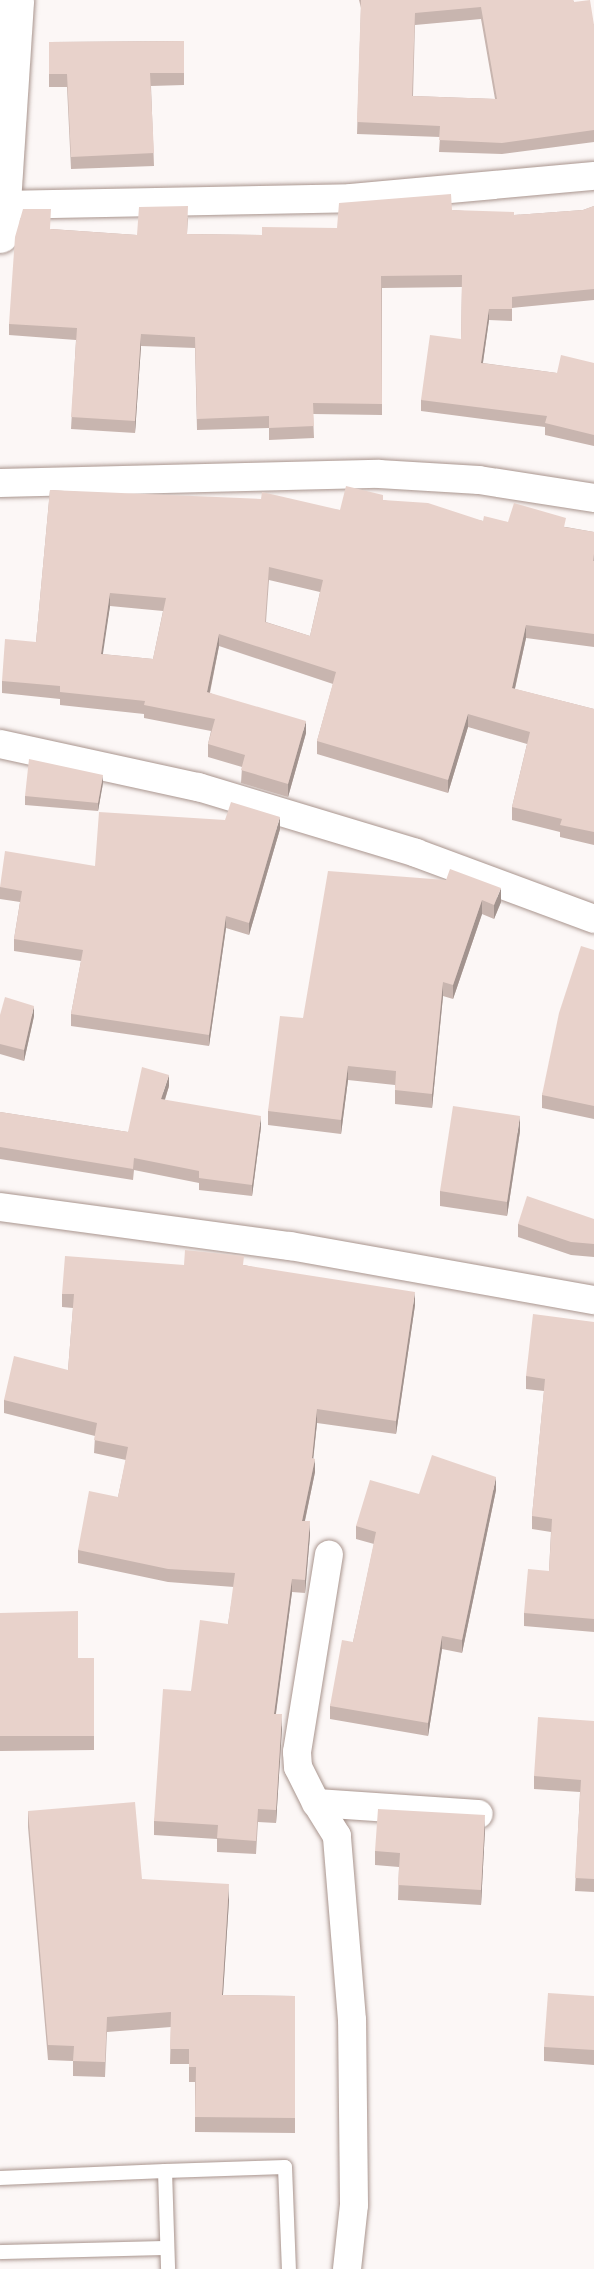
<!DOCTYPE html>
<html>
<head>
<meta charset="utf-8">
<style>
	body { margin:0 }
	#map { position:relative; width:594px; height:2269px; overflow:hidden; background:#fcf7f6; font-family:"Asap Condensed",sans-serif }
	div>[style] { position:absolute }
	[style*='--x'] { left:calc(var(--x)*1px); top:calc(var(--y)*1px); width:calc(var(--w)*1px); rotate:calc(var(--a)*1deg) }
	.roads { filter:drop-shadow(0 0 2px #a9958e) drop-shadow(0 0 2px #a9958e) }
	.lane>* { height:14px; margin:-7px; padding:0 7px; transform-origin:7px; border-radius:7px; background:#fff }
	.street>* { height:28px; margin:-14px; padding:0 14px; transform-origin:14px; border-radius:14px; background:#fff }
	.secondary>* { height:38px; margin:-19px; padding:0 19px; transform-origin:19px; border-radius:19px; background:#fff }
	.wall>* { inset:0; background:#c8b5af }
	.shaded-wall>* { inset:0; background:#a2938e }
	.building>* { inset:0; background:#e8d2cb }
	span { translate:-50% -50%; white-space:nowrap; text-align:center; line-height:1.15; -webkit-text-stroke:5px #fcf7f6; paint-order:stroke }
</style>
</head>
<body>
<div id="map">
	<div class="roads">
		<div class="lane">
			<div style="--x:165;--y:2171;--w:120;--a:-1.9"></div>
			<div style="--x:285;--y:2167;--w:102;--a:87.8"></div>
			<div style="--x:0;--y:2178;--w:165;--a:-2.4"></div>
			<div style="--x:165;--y:2171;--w:98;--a:88.2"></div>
			<div style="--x:0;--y:2252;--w:167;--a:-1.4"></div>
		</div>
		<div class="street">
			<div style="--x:1;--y:205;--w:350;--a:-1.1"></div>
			<div style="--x:351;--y:198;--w:244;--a:-5.2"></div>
			<div style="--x:0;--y:483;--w:379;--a:-1.4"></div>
			<div style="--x:379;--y:474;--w:100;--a:3.4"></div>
			<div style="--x:479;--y:480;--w:116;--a:8.9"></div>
			<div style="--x:0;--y:744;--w:203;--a:12.3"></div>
			<div style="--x:198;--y:787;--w:228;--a:16.8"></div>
			<div style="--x:416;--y:853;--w:190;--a:20.3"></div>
			<div style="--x:0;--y:1207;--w:293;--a:7.7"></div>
			<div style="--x:290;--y:1246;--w:309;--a:10.1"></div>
			<div style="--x:316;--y:1803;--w:40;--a:-116.6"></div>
			<div style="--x:298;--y:1767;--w:15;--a:-94"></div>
			<div style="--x:297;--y:1752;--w:200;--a:-80.8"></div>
			<div style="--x:347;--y:2269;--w:64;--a:-83.8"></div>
			<div style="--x:354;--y:2205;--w:185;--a:-90.6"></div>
			<div style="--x:352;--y:2020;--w:185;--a:-94.7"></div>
			<div style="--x:337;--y:1836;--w:39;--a:-122"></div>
			<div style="--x:316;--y:1803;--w:163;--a:3.9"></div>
		</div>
		<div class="secondary">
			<div style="--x:0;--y:234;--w:234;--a:-86.3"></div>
		</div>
	</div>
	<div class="wall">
		<div style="clip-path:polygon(evenodd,359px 0,573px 0,574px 2px,594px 25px,594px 142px,502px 154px,439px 152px,440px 137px,357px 134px,361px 8px,359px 0,481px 19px,495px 99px,413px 96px,415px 25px,481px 19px)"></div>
		<div style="clip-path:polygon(184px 41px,184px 85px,151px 86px,154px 166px,71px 169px,67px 87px,49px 87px,49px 42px)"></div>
		<div style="clip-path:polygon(594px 206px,594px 300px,512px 308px,512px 321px,489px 320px,483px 363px,557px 373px,594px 363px,594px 446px,545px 435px,545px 427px,421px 411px,421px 400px,461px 339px,462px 287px,382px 288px,382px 415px,313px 414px,314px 438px,269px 440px,269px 428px,197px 430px,195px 348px,141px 346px,135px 433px,71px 429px,76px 340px,9px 335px,9px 324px,51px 229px,137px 235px,188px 218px,187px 234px,262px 235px,337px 228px,452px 210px,514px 215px,583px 210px)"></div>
		<div style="clip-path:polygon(evenodd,50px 490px,340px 510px,383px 500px,483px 521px,508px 522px,566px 527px,594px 532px,594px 647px,526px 638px,515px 689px,594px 709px,594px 845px,560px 837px,560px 832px,512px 820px,512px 807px,527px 744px,468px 727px,448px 793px,317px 754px,317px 741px,333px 684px,219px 646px,210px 693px,306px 733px,288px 797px,241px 783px,242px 767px,208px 757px,208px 744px,211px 731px,144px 718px,144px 714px,60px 705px,60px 699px,2px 693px,2px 681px,36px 642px,50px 490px,269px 580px,320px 592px,310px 636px,266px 622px,269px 580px,50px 490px,110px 606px,163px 611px,153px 659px,102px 654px,110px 606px)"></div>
		<div style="clip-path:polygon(103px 783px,98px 811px,25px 805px,25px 796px)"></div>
		<div style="clip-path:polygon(280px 829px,249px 935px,226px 928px,209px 1046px,71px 1026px,71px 1014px,81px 961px,14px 951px,14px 939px,20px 902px,0 899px,0 887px,95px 866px)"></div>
		<div style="clip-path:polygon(446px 880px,501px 902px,494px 919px,482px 914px,453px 999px,443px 996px,432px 1108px,395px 1104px,395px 1085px,348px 1080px,341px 1134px,268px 1125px,268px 1111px,303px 1018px)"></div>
		<div style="clip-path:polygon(594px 950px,594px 1119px,542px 1108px,542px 1095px)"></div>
		<div style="clip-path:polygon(0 1015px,34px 1016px,24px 1061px,0 1054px)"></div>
		<div style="clip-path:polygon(169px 1086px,165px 1100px,261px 1127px,252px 1196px,199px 1190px,199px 1183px,134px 1170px,133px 1180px,0 1159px,0 1112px,128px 1132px)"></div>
		<div style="clip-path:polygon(520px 1131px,507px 1216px,440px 1206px,440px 1191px)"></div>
		<div style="clip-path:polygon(594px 1219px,594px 1257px,571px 1255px,518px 1237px,518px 1224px)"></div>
		<div style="clip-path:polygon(184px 1265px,244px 1265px,415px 1305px,396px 1434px,317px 1423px,313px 1458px,315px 1472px,305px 1521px,310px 1535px,305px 1593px,292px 1592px,276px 1714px,282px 1728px,276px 1823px,258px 1822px,256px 1854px,217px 1852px,217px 1839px,154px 1835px,154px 1821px,191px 1691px,228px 1624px,234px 1587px,168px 1582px,78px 1563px,78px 1550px,118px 1497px,126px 1460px,94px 1453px,95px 1436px,4px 1413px,4px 1400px,68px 1370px,73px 1308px,62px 1307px,62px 1294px)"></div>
		<div style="clip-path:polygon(594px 1322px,594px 1632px,524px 1626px,524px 1613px,549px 1571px,551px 1532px,532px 1529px,532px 1516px,544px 1391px,526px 1389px,526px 1376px)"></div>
		<div style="clip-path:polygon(496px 1490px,462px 1653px,442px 1649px,428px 1736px,330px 1719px,330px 1706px,353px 1642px,374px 1544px,356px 1539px,356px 1526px,419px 1494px)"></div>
		<div style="clip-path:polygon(0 1613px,78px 1658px,94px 1658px,94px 1750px,0 1751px)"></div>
		<div style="clip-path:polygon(594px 1721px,594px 1892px,575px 1891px,580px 1792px,534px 1789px,534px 1776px)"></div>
		<div style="clip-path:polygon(28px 1811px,142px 1879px,229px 1900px,223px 1995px,295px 1996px,295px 2133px,195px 2132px,195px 2082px,189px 2082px,189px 2064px,170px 2064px,171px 2027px,107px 2032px,105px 2077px,73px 2076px,73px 2061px,48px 2060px,28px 1827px)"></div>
		<div style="clip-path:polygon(485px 1829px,481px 1905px,398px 1900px,399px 1867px,375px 1865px,375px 1851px)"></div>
		<div style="clip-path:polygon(594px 1996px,594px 2065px,544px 2061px,544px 2047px)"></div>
	</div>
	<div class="shaded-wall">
		<div style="clip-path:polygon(489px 309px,489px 320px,481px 375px,481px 363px)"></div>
		<div style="clip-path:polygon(141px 334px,141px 346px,135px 433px,135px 421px)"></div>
		<div style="clip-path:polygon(110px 593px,110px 606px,101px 667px,101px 654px)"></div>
		<div style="clip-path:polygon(526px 625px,526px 638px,512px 701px,512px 688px)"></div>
		<div style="clip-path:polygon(219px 634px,219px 646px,207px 705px,207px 692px)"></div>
		<div style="clip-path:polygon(468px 714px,468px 727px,448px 793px,448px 780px)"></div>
		<div style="clip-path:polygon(306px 721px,306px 733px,288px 797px,288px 784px)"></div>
		<div style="clip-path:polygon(103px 775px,103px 783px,98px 811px,98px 803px)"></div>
		<div style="clip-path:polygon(280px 817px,280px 829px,249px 935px,249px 923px)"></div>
		<div style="clip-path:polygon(501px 888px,501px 902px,494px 919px,494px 905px)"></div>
		<div style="clip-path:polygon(482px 900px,482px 914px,453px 999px,453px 985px)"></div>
		<div style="clip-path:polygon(226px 916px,226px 928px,209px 1046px,209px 1035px)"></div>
		<div style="clip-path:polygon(443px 982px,443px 996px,432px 1108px,432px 1094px)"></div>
		<div style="clip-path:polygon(34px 1006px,34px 1016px,24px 1061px,24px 1050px)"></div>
		<div style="clip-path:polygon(348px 1066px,348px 1080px,341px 1134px,341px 1120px)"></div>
		<div style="clip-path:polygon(169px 1075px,169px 1086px,161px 1111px,161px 1099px)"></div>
		<div style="clip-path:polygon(261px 1116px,261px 1127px,252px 1196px,252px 1185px)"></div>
		<div style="clip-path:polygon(520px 1116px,520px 1131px,507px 1216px,507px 1202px)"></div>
		<div style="clip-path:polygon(415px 1292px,415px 1305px,396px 1434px,396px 1421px)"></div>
		<div style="clip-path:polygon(317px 1409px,317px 1423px,312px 1471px,312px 1458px)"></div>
		<div style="clip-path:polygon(315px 1459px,315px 1472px,302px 1534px,302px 1521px)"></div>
		<div style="clip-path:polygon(496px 1477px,496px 1490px,462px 1653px,462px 1640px)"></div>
		<div style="clip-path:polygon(310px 1521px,310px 1535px,305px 1593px,305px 1580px)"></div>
		<div style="clip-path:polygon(292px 1579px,292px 1592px,274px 1727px,274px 1714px)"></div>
		<div style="clip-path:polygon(442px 1636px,442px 1649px,428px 1736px,428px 1723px)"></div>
		<div style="clip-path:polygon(282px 1714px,282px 1728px,276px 1823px,276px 1810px)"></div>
		<div style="clip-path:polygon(485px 1815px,485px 1829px,481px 1905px,481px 1890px)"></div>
		<div style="clip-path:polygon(229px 1884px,229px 1900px,222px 2010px,222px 1995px)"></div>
	</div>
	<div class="building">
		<div style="clip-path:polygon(evenodd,361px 0,573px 0,574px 2px,590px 0,594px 25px,594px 130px,502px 143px,439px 140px,440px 126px,357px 122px,361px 0,481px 7px,497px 99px,412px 96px,415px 13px,481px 7px)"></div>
		<div style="clip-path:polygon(184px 41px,184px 73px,150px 73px,154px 153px,71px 157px,67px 74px,49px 74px,49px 42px)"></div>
		<div style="clip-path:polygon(451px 194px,452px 210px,514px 212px,514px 215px,583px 210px,594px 206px,594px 289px,512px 297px,512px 309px,489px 309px,481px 363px,557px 373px,561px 355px,594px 363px,594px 435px,545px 423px,547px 416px,421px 400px,430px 335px,461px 339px,462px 275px,381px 276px,382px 404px,313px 403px,314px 426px,269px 428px,269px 416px,197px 419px,195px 337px,141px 334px,135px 421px,71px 417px,77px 328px,9px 324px,15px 237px,23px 209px,51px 209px,50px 229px,137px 235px,139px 207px,188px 206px,187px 234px,262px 235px,262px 227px,337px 228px,339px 203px)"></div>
		<div style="clip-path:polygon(evenodd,346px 486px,383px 495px,383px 500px,428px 503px,483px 521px,484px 516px,508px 522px,514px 503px,566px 518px,564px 527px,594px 532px,594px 554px,593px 561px,594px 561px,594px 634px,526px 625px,512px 688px,594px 709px,594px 832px,560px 825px,562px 819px,512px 807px,530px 732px,468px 714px,448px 780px,317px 741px,336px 672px,219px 634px,207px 692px,306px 721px,288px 784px,241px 770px,245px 755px,208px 744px,215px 719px,144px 705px,145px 701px,60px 692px,60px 686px,2px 681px,5px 639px,36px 642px,50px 490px,261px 499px,262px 492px,340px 510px,346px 486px,269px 567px,323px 580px,310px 636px,265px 622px,269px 567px,346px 486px,110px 593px,166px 598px,153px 659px,101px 654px,110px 593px)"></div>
		<div style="clip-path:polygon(29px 759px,103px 775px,98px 803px,25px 796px)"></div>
		<div style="clip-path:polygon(231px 802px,280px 817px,249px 923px,226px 916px,209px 1035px,71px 1014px,83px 950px,14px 939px,22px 891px,0 887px,5px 851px,95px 866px,99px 812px,225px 820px)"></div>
		<div style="clip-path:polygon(450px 869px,501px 888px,494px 905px,482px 900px,453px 985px,443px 982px,432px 1094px,395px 1090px,396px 1071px,348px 1066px,341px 1120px,268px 1111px,280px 1016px,303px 1018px,328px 871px,446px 880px)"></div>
		<div style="clip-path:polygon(581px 946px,594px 950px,594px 1106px,542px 1095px,559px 1013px)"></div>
		<div style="clip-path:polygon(5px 997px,34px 1006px,24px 1050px,0 1044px,0 1015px)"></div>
		<div style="clip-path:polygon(142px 1067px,169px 1075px,161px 1099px,261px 1116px,252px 1185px,199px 1178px,199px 1171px,134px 1158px,133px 1169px,0 1147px,0 1112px,128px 1132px)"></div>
		<div style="clip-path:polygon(453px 1106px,520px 1116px,507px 1202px,440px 1191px)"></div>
		<div style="clip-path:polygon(527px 1196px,594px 1219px,594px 1244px,571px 1242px,518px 1224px)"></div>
		<div style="clip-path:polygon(185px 1250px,244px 1256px,243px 1265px,415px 1292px,396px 1421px,317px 1409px,312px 1458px,315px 1459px,302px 1521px,310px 1521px,305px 1580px,292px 1579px,274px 1714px,282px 1714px,276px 1810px,258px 1809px,256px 1841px,217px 1838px,218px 1825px,154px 1821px,163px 1689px,191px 1691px,200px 1620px,228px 1624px,235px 1573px,168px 1569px,78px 1550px,89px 1491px,118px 1497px,128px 1447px,94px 1440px,97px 1423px,4px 1400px,14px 1356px,68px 1370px,74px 1294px,62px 1294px,65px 1256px,184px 1265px)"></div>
		<div style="clip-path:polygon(533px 1314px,594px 1322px,594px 1619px,524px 1613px,528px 1569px,549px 1571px,552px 1519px,532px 1516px,545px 1379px,526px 1376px)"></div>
		<div style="clip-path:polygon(432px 1455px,496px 1477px,462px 1640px,442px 1636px,428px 1723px,330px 1706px,342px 1640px,353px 1642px,376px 1532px,356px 1526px,370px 1480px,419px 1494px)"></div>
		<div style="clip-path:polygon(78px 1611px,78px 1658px,94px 1658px,94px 1736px,0 1736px,0 1613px)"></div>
		<div style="clip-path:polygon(538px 1717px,594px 1721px,594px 1879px,575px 1878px,581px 1780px,534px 1776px)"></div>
		<div style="clip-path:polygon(135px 1802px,142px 1879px,229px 1884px,222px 1995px,295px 1996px,295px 2118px,195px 2117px,196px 2067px,189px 2067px,189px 2049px,170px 2049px,171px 2012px,107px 2017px,105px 2062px,73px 2061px,74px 2046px,48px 2045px,28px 1811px)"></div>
		<div style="clip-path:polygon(378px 1809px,485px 1815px,481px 1890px,398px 1885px,400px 1853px,375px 1851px)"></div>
		<div style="clip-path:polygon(548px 1993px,594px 1996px,594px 2050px,544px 2047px)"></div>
	</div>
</div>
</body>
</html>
